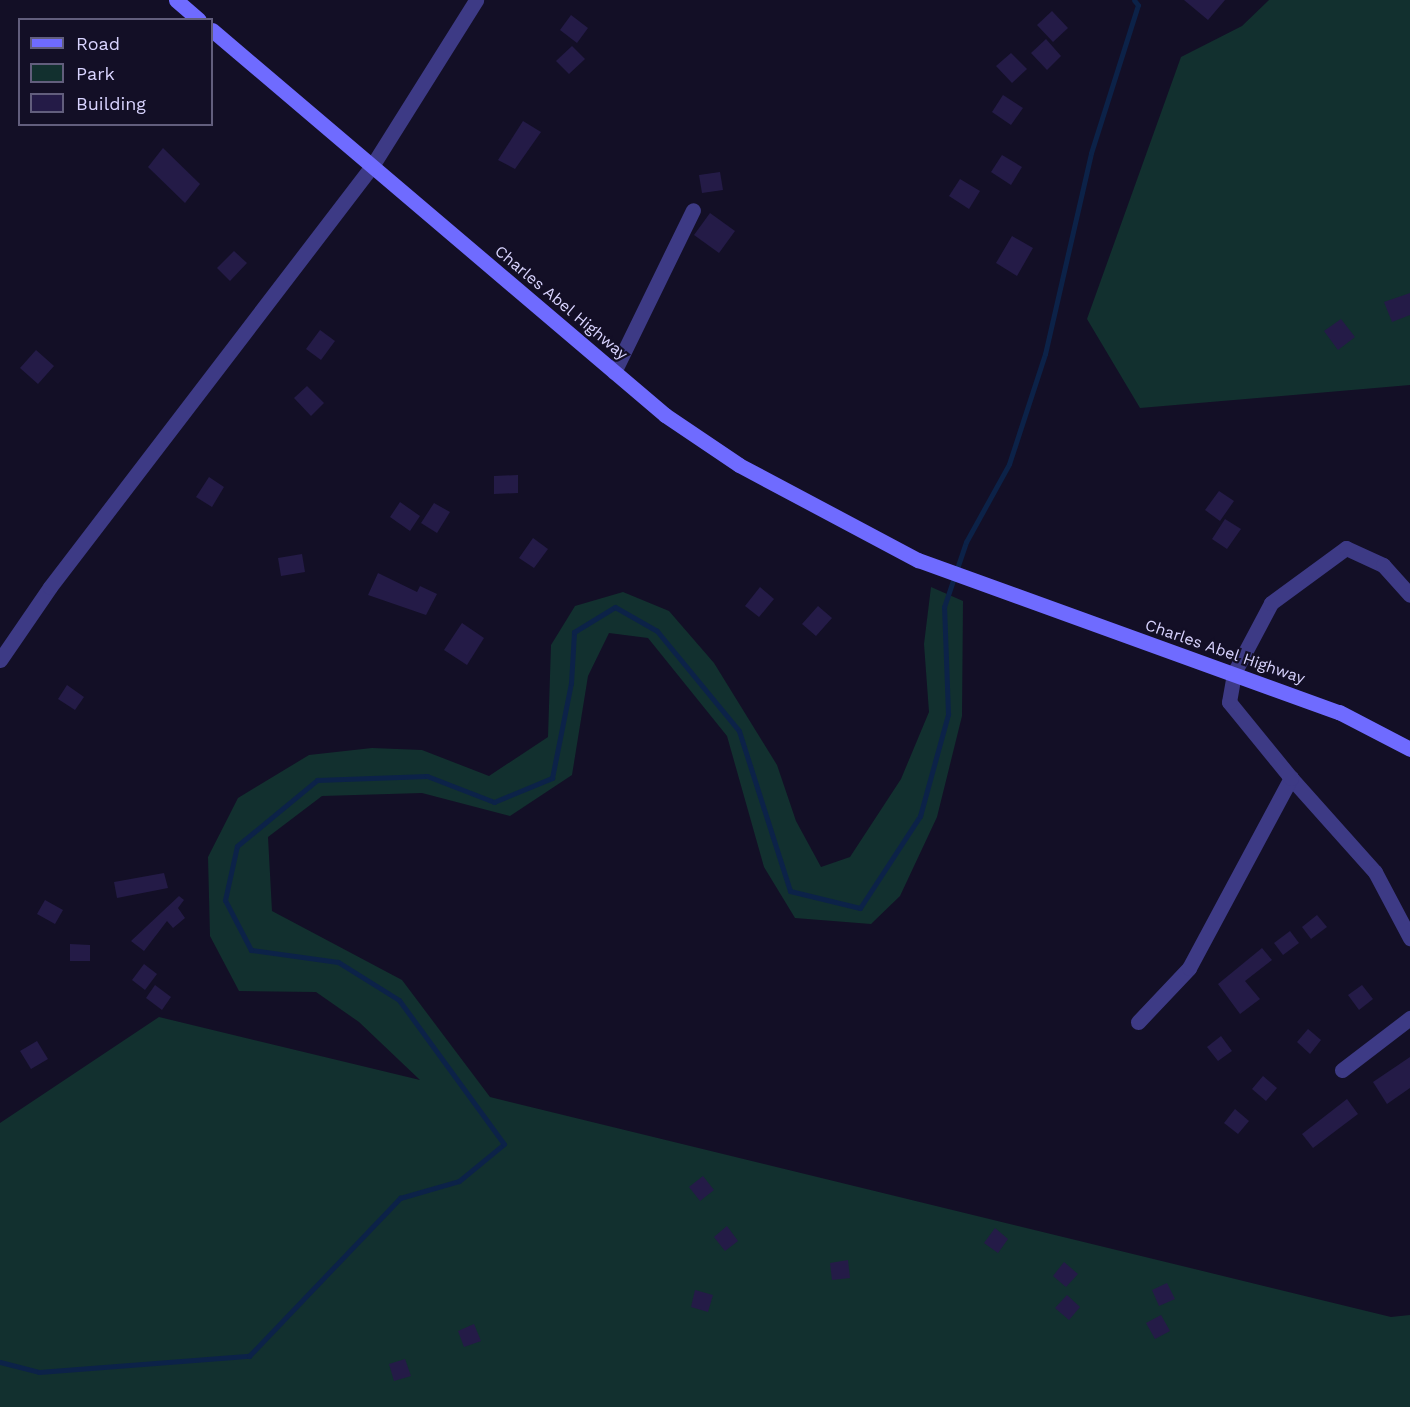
<!DOCTYPE html>
<html>
<head>
<meta charset="utf-8">
<style>
	body { margin:0 }
	#map { position:relative; width:1410px; height:1407px; overflow:hidden; background:#130f26; font-family:"Work Sans",sans-serif }
	div>[style] { position:absolute }
	[style*='--x'] { left:calc(var(--x)*1px); top:calc(var(--y)*1px); width:calc(var(--w)*1px); rotate:calc(var(--a)*1deg) }
	.green>* { inset:0; background:#12302f }
	.stream>* { height:5px; margin:-2.5px; padding:0 2.5px; transform-origin:2.5px; border-radius:2.5px; background:#0c2248 }
	.building>* { inset:0; background:#241b47 }
	.minor>* { height:15px; margin:-7.5px; padding:0 7.5px; transform-origin:7.5px; border-radius:7.5px; background:#3d3a85 }
	.secondary>* { height:15px; margin:-7.5px; padding:0 7.5px; transform-origin:7.5px; border-radius:7.5px; background:#6f6bff }
	span { translate:-50% -50%; white-space:nowrap; text-align:center; line-height:1.15; -webkit-text-stroke:4.5px #130f26; paint-order:stroke }
	.street-label { font-size:16px; color:#d9d4ff }
	.legend { position:absolute; left:18px; top:18px; width:195px; height:108px; box-sizing:border-box; background:#130f26; border:2px solid #625e7d; margin:0; padding:8px 10px; list-style:none; font-size:18px; color:#d9d4ff }
	.legend li { display:flex; align-items:center; gap:12px; height:30px }
	.legend b { width:30px; border:2px solid #625e7d }
</style>
</head>
<body>
<div id="map">
	<div class="green">
		<div style="clip-path:polygon(1269px 0,1410px 0,1410px 385px,1140px 408px,1087px 319px,1181px 57px,1242px 26px)"></div>
		<div style="clip-path:polygon(931px 587px,963px 601px,962px 716px,937px 817px,900px 896px,871px 924px,795px 918px,764px 867px,727px 736px,648px 638px,609px 633px,588px 676px,572px 775px,510px 816px,422px 793px,322px 796px,268px 837px,272px 911px,402px 980px,490px 1097px,1391px 1317px,1410px 1315px,1410px 1407px,0 1407px,0 1123px,159px 1017px,420px 1080px,359px 1022px,316px 992px,239px 991px,210px 936px,208px 857px,238px 798px,309px 755px,372px 748px,422px 750px,489px 776px,548px 737px,551px 645px,575px 606px,623px 592px,669px 611px,714px 663px,777px 765px,796px 821px,821px 867px,850px 857px,901px 779px,929px 712px,924px 644px)"></div>
	</div>
	<div class="stream">
		<div style="--x:0;--y:1362;--w:40;--a:14.4"></div>
		<div style="--x:39;--y:1372;--w:211;--a:-4.4"></div>
		<div style="--x:249;--y:1356;--w:219;--a:-46.3"></div>
		<div style="--x:400;--y:1198;--w:61;--a:-16.1"></div>
		<div style="--x:459;--y:1181;--w:58;--a:-39.4"></div>
		<div style="--x:504;--y:1144;--w:178;--a:-126.1"></div>
		<div style="--x:399;--y:1000;--w:72;--a:-148.1"></div>
		<div style="--x:338;--y:962;--w:88;--a:-172.1"></div>
		<div style="--x:251;--y:950;--w:56;--a:-117.5"></div>
		<div style="--x:225;--y:900;--w:55;--a:-77.5"></div>
		<div style="--x:237;--y:846;--w:104;--a:-39.5"></div>
		<div style="--x:317;--y:780;--w:110;--a:-2.1"></div>
		<div style="--x:427;--y:776;--w:72;--a:21.2"></div>
		<div style="--x:494;--y:802;--w:63;--a:-22.5"></div>
		<div style="--x:552;--y:778;--w:97;--a:-78.7"></div>
		<div style="--x:571;--y:683;--w:51;--a:-86.6"></div>
		<div style="--x:574;--y:632;--w:48;--a:-31.4"></div>
		<div style="--x:615;--y:607;--w:48;--a:29.7"></div>
		<div style="--x:657;--y:631;--w:129;--a:50.6"></div>
		<div style="--x:739;--y:731;--w:168;--a:72.3"></div>
		<div style="--x:790;--y:891;--w:72;--a:13.7"></div>
		<div style="--x:860;--y:908;--w:110;--a:-56.9"></div>
		<div style="--x:920;--y:816;--w:106;--a:-74.6"></div>
		<div style="--x:948;--y:714;--w:107;--a:-92.1"></div>
		<div style="--x:944;--y:607;--w:69;--a:-71.3"></div>
		<div style="--x:966;--y:542;--w:89;--a:-61.1"></div>
		<div style="--x:1009;--y:464;--w:116;--a:-71.9"></div>
		<div style="--x:1045;--y:354;--w:206;--a:-77.1"></div>
		<div style="--x:1091;--y:153;--w:155;--a:-72.4"></div>
		<div style="--x:1138;--y:5;--w:6;--a:-129"></div>
	</div>
	<div class="building">
		<div style="clip-path:polygon(1184px 0,1225px 0,1208px 20px)"></div>
		<div style="clip-path:polygon(1052px 11px,1068px 28px,1053px 42px,1037px 25px)"></div>
		<div style="clip-path:polygon(571px 15px,588px 28px,577px 43px,560px 30px)"></div>
		<div style="clip-path:polygon(1046px 39px,1061px 56px,1047px 70px,1031px 53px)"></div>
		<div style="clip-path:polygon(572px 46px,585px 59px,569px 74px,556px 61px)"></div>
		<div style="clip-path:polygon(1011px 53px,1027px 69px,1012px 83px,996px 66px)"></div>
		<div style="clip-path:polygon(1003px 95px,1023px 108px,1011px 125px,992px 112px)"></div>
		<div style="clip-path:polygon(523px 121px,541px 132px,515px 169px,498px 160px)"></div>
		<div style="clip-path:polygon(163px 148px,200px 184px,185px 203px,148px 167px)"></div>
		<div style="clip-path:polygon(1002px 155px,1022px 167px,1011px 185px,991px 172px)"></div>
		<div style="clip-path:polygon(720px 172px,723px 190px,702px 193px,699px 175px)"></div>
		<div style="clip-path:polygon(960px 179px,980px 191px,969px 209px,949px 196px)"></div>
		<div style="clip-path:polygon(710px 213px,735px 231px,719px 253px,694px 235px)"></div>
		<div style="clip-path:polygon(1012px 236px,1033px 248px,1017px 276px,996px 263px)"></div>
		<div style="clip-path:polygon(234px 251px,247px 263px,230px 281px,217px 268px)"></div>
		<div style="clip-path:polygon(1410px 293px,1410px 315px,1392px 322px,1384px 302px)"></div>
		<div style="clip-path:polygon(1341px 319px,1355px 337px,1338px 350px,1324px 331px)"></div>
		<div style="clip-path:polygon(320px 330px,335px 341px,321px 360px,306px 349px)"></div>
		<div style="clip-path:polygon(36px 350px,54px 366px,38px 384px,20px 368px)"></div>
		<div style="clip-path:polygon(307px 386px,324px 403px,311px 416px,294px 398px)"></div>
		<div style="clip-path:polygon(518px 475px,518px 493px,494px 494px,494px 476px)"></div>
		<div style="clip-path:polygon(209px 477px,224px 487px,212px 507px,196px 497px)"></div>
		<div style="clip-path:polygon(1219px 491px,1234px 501px,1220px 521px,1205px 510px)"></div>
		<div style="clip-path:polygon(400px 502px,420px 516px,410px 531px,390px 517px)"></div>
		<div style="clip-path:polygon(434px 503px,450px 512px,437px 533px,421px 523px)"></div>
		<div style="clip-path:polygon(1225px 519px,1241px 529px,1227px 549px,1212px 539px)"></div>
		<div style="clip-path:polygon(533px 538px,548px 549px,534px 568px,519px 558px)"></div>
		<div style="clip-path:polygon(302px 554px,305px 572px,281px 576px,278px 558px)"></div>
		<div style="clip-path:polygon(378px 573px,417px 592px,420px 586px,437px 594px,426px 615px,368px 595px)"></div>
		<div style="clip-path:polygon(760px 587px,774px 599px,759px 617px,745px 606px)"></div>
		<div style="clip-path:polygon(818px 606px,832px 618px,816px 636px,802px 624px)"></div>
		<div style="clip-path:polygon(462px 623px,484px 638px,467px 665px,444px 650px)"></div>
		<div style="clip-path:polygon(67px 685px,84px 697px,75px 710px,58px 699px)"></div>
		<div style="clip-path:polygon(164px 873px,168px 888px,117px 898px,114px 882px)"></div>
		<div style="clip-path:polygon(179px 896px,184px 900px,178px 908px,185px 918px,173px 928px,167px 921px,144px 951px,131px 941px)"></div>
		<div style="clip-path:polygon(45px 900px,63px 910px,55px 924px,37px 914px)"></div>
		<div style="clip-path:polygon(1317px 915px,1327px 927px,1311px 939px,1302px 927px)"></div>
		<div style="clip-path:polygon(1290px 931px,1299px 943px,1283px 955px,1274px 943px)"></div>
		<div style="clip-path:polygon(70px 944px,90px 945px,90px 961px,70px 961px)"></div>
		<div style="clip-path:polygon(1262px 948px,1272px 960px,1245px 981px,1260px 999px,1240px 1014px,1218px 984px)"></div>
		<div style="clip-path:polygon(144px 964px,157px 974px,145px 990px,132px 980px)"></div>
		<div style="clip-path:polygon(155px 985px,171px 997px,162px 1010px,146px 998px)"></div>
		<div style="clip-path:polygon(1362px 985px,1373px 999px,1359px 1010px,1348px 995px)"></div>
		<div style="clip-path:polygon(1308px 1029px,1321px 1040px,1310px 1054px,1297px 1042px)"></div>
		<div style="clip-path:polygon(1221px 1036px,1232px 1051px,1218px 1061px,1207px 1047px)"></div>
		<div style="clip-path:polygon(37px 1041px,48px 1059px,31px 1069px,20px 1051px)"></div>
		<div style="clip-path:polygon(1410px 1057px,1410px 1088px,1387px 1104px,1373px 1082px)"></div>
		<div style="clip-path:polygon(1263px 1076px,1277px 1088px,1266px 1101px,1252px 1089px)"></div>
		<div style="clip-path:polygon(1347px 1099px,1358px 1114px,1313px 1148px,1302px 1134px)"></div>
		<div style="clip-path:polygon(1235px 1109px,1249px 1121px,1238px 1134px,1224px 1123px)"></div>
		<div style="clip-path:polygon(703px 1176px,714px 1190px,700px 1201px,689px 1187px)"></div>
		<div style="clip-path:polygon(727px 1226px,738px 1241px,725px 1251px,714px 1237px)"></div>
		<div style="clip-path:polygon(995px 1228px,1008px 1239px,998px 1253px,984px 1243px)"></div>
		<div style="clip-path:polygon(848px 1260px,850px 1278px,832px 1280px,830px 1263px)"></div>
		<div style="clip-path:polygon(1064px 1262px,1078px 1274px,1066px 1287px,1053px 1276px)"></div>
		<div style="clip-path:polygon(1167px 1283px,1175px 1299px,1159px 1306px,1152px 1290px)"></div>
		<div style="clip-path:polygon(695px 1290px,713px 1295px,708px 1312px,691px 1307px)"></div>
		<div style="clip-path:polygon(1067px 1295px,1080px 1307px,1069px 1320px,1055px 1308px)"></div>
		<div style="clip-path:polygon(1161px 1315px,1170px 1331px,1155px 1339px,1146px 1323px)"></div>
		<div style="clip-path:polygon(474px 1324px,481px 1341px,464px 1347px,458px 1331px)"></div>
		<div style="clip-path:polygon(405px 1359px,411px 1376px,394px 1381px,389px 1364px)"></div>
	</div>
	<div class="minor">
		<div style="--x:614;--y:372;--w:180;--a:-64"></div>
		<div style="--x:0;--y:660;--w:88;--a:-55.6"></div>
		<div style="--x:50;--y:587;--w:530;--a:-52.59"></div>
		<div style="--x:372;--y:166;--w:196;--a:-57.9"></div>
		<div style="--x:1291;--y:778;--w:126;--a:48.2"></div>
		<div style="--x:1375;--y:872;--w:75;--a:62.1"></div>
		<div style="--x:1138;--y:1022;--w:74;--a:-46.6"></div>
		<div style="--x:1189;--y:968;--w:216;--a:-61.8"></div>
		<div style="--x:1291;--y:778;--w:98;--a:-129.2"></div>
		<div style="--x:1229;--y:702;--w:29;--a:-80"></div>
		<div style="--x:1234;--y:673;--w:79;--a:-62.1"></div>
		<div style="--x:1271;--y:603;--w:93;--a:-36.3"></div>
		<div style="--x:1346;--y:548;--w:41;--a:24.7"></div>
		<div style="--x:1383;--y:565;--w:40;--a:48"></div>
		<div style="--x:1342;--y:1070;--w:86;--a:-37.4"></div>
	</div>
	<div class="secondary">
		<div style="--x:176;--y:0;--w:30;--a:41"></div>
		<div style="--x:212;--y:30;--w:595;--a:40.36"></div>
		<div style="--x:665;--y:415;--w:89;--a:34"></div>
		<div style="--x:739;--y:465;--w:203;--a:28"></div>
		<div style="--x:918;--y:560;--w:448;--a:19.9"></div>
		<div style="--x:1339;--y:712;--w:80;--a:27.5"></div>
	</div>
	<div class="street-label">
		<span style="left:561px;top:303px;rotate:40deg">Charles Abel Highway</span>
		<span style="left:1225px;top:652px;rotate:19deg">Charles Abel Highway</span>
	</div>
	<ul class="legend">
	<li><b style="height:8px;background:#6f6bff"></b>Road</li>
	<li><b style="height:16px;background:#12302f"></b>Park</li>
	<li><b style="height:16px;background:#241b47"></b>Building</li>
	</ul>
</div>
</body>
</html>
